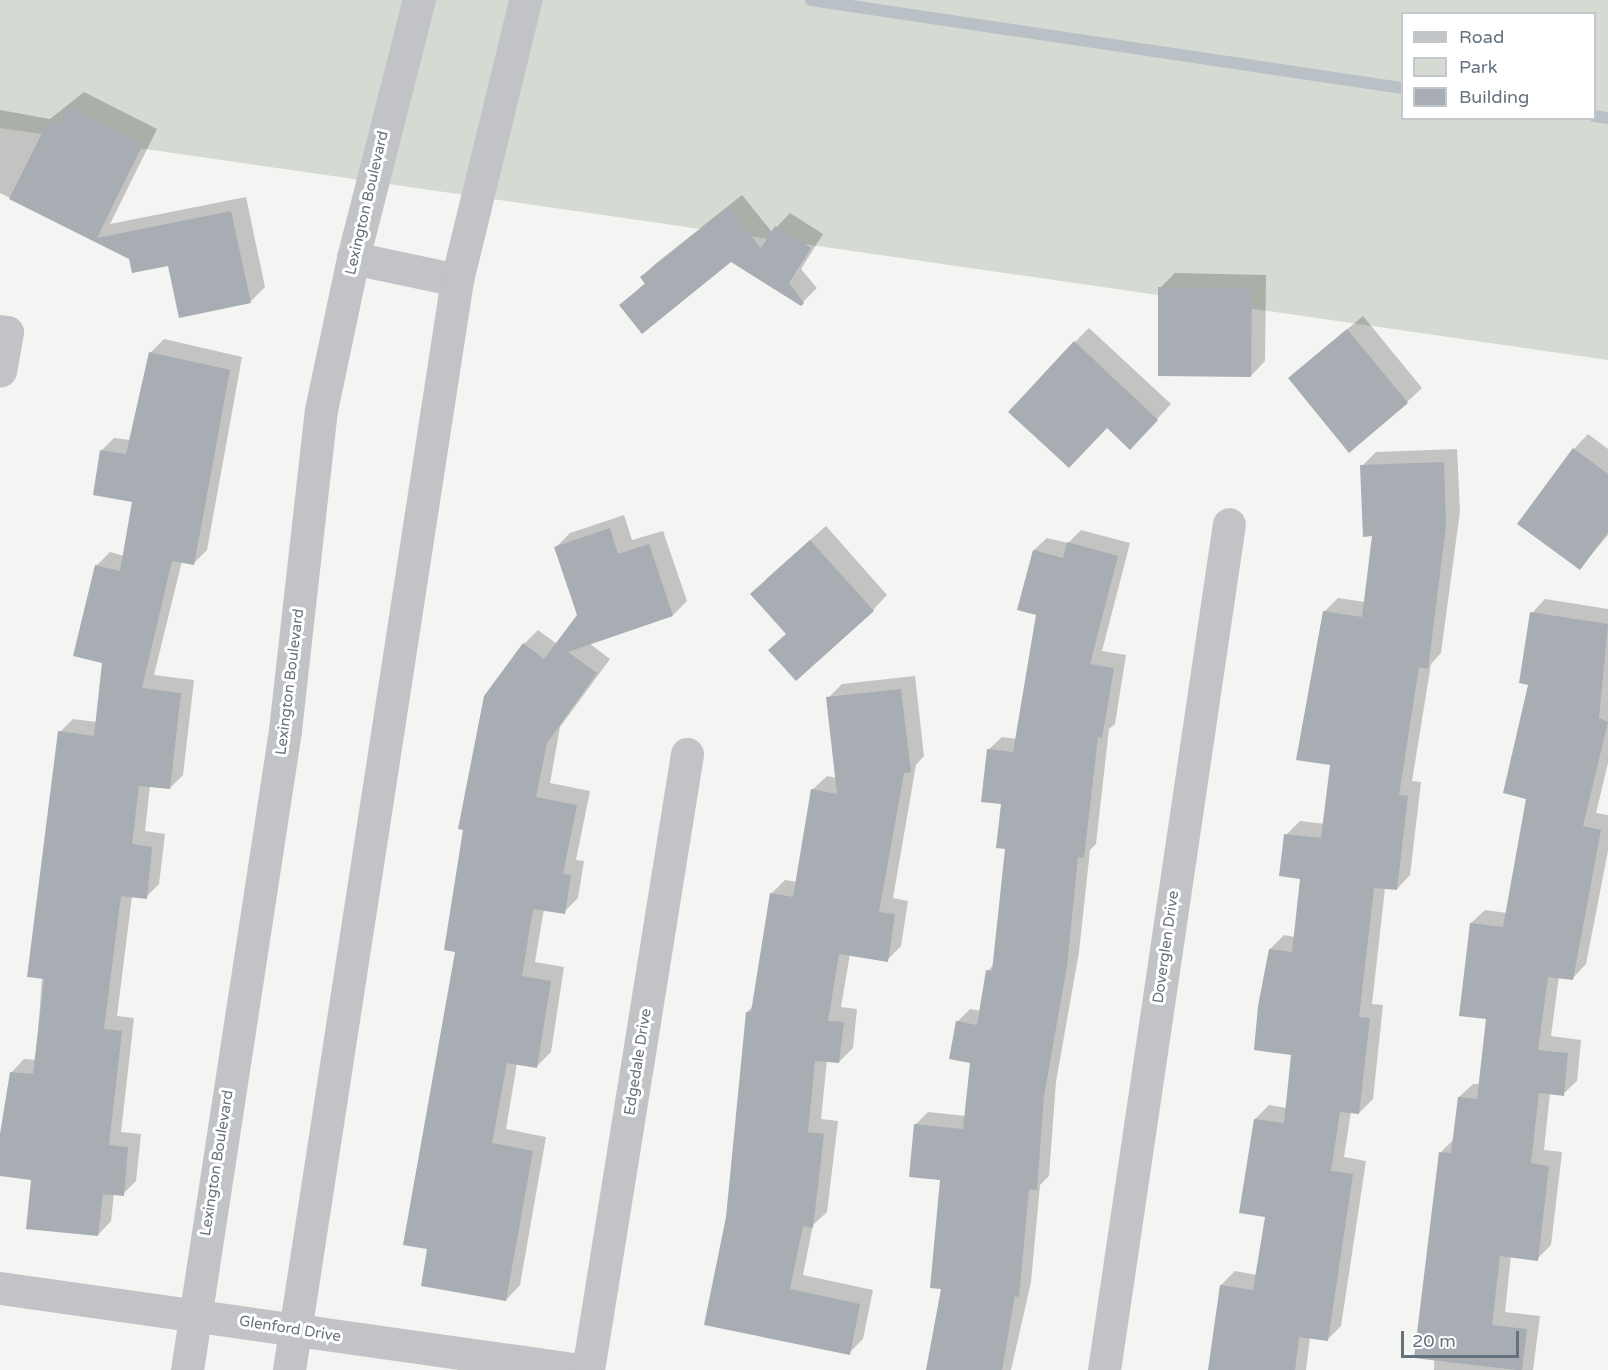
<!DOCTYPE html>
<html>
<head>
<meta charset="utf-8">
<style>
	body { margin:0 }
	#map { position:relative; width:1608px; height:1370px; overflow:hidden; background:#f4f5f2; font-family:"Varela Round",sans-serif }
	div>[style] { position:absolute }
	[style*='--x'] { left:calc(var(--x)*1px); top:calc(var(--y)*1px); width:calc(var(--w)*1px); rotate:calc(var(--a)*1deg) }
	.green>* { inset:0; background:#d5dbd3 }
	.shadow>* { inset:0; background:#0003 }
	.stream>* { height:12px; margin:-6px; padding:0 6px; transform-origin:6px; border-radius:6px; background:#b9c1c6 }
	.building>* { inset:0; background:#a7adb3 }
	.minor>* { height:33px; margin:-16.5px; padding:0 16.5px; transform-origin:16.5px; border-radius:16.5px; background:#c1c3c6 }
	.tertiary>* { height:33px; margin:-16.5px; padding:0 16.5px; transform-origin:16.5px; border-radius:16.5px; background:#c1c3c6 }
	span { translate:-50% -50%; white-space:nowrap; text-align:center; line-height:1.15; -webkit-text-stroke:6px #fff; paint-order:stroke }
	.street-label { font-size:15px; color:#67727f }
	.legend { position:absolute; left:1401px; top:12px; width:195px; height:108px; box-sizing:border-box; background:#fff; border:2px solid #c2c7cc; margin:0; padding:8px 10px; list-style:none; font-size:18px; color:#67727f }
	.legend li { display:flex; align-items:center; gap:12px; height:30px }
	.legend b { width:30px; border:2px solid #c2c7cc }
	.scale { position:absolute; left:1401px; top:1331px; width:118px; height:27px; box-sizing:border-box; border:3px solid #67727f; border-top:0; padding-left:8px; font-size:18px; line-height:21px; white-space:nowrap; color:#67727f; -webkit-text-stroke:4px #fff; paint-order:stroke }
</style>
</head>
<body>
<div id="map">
	<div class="green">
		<div style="clip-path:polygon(evenodd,0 0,1608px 0,1608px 360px,0 128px,0 0,1402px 14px,1594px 14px,1594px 118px,1402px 118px,1402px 14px)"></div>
	</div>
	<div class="shadow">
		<div style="clip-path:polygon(84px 92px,157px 129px,110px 224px,246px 197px,265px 287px,250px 302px,169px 264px,130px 258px,0 193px,0 110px,50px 119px)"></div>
		<div style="clip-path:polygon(742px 195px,772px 232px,790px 213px,823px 234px,801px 269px,817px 288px,801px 304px,731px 261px,621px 305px,646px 282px,642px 277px,655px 264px)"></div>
		<div style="clip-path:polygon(1175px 273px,1266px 275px,1265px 361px,1251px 376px,1160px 288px)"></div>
		<div style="clip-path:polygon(1363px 316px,1422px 388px,1407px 402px,1290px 378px)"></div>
		<div style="clip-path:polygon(1089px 328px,1171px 404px,1144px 433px,1075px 342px)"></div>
		<div style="clip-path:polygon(164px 339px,242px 357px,207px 550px,194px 563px,182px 561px,154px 675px,194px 680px,183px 775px,170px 788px,150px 786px,145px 831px,165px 834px,159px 884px,146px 897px,132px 896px,117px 1016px,134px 1018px,121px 1132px,141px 1134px,136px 1181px,123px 1194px,114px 1193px,111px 1221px,98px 1235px,33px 1178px,0 1175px,0 1149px,11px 1073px,24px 1059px,36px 1060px,60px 732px,73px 719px,97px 722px,103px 662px,96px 566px,110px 552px,124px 556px,133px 500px,101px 451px,114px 438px,130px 440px,151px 352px)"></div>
		<div style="clip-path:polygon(1588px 434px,1608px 449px,1608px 535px,1580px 568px,1574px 449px)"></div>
		<div style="clip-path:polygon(1457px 449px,1460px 511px,1441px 653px,1431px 664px,1412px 781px,1421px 782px,1410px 875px,1397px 889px,1385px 888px,1372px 1004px,1383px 1005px,1373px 1099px,1359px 1113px,1351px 1112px,1344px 1157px,1366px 1161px,1341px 1326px,1327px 1340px,1310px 1337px,1306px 1370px,1210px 1370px,1221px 1285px,1235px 1271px,1257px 1275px,1266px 1216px,1255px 1119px,1269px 1105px,1287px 1108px,1292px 1053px,1270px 949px,1284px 935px,1295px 937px,1302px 878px,1286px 835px,1300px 821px,1325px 824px,1332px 764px,1324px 612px,1338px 598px,1365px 602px,1374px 535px,1362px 466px,1376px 452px)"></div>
		<div style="clip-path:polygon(624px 515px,632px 540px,663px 531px,687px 601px,673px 615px,589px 643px,610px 659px,560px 727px,550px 783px,590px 791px,576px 860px,584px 861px,578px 898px,564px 912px,544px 909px,535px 962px,564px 967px,551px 1052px,537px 1066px,517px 1063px,506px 1129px,546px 1137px,520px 1285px,506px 1300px,423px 1285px,524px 644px,538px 630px,557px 644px,579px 616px,556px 547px,570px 533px)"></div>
		<div style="clip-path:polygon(826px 526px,887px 595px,873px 610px,787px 633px,766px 579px)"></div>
		<div style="clip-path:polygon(1081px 530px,1130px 543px,1102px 651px,1126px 655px,1115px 724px,1109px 729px,1096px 844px,1090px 850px,1079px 952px,1056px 1082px,1049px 1176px,1040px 1185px,1031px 1282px,1011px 1370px,928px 1370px,943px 1288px,942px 1179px,915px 1125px,928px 1112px,966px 1116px,972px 1062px,957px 1022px,970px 1009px,981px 1011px,988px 971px,994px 964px,1007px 848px,1003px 802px,989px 749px,1002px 737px,1017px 739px,1038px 614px,1019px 609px,1034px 550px,1047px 538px,1068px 543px)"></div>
		<div style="clip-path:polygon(1545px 599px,1608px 609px,1608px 763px,1596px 813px,1608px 815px,1608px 851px,1586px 964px,1573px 978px,1559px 976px,1551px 1036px,1581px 1040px,1577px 1081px,1563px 1094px,1550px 1093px,1544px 1150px,1562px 1152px,1551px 1245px,1537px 1259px,1511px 1256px,1505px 1312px,1540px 1316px,1533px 1370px,1434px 1370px,1440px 1153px,1455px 1138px,1459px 1097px,1473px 1084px,1480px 1084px,1487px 1018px,1471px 923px,1485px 910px,1507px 913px,1527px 797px,1532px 613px)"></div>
		<div style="clip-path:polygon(915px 676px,924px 756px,916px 765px,893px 898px,908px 901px,901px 946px,887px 960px,850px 954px,841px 1007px,857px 1009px,853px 1048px,839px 1062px,827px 1060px,821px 1119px,838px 1121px,827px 1212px,813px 1225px,803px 1275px,873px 1290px,863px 1339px,849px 1353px,706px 1324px,728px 1218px,747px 1012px,753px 1006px,771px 894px,785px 880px,797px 882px,812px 790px,827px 776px,837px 778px,828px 698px,842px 684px)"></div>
	</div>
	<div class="stream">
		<div style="--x:811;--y:0;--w:598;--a:8.47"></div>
		<div style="--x:1594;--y:116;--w:14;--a:8"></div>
	</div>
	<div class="building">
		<div style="clip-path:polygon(68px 106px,143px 144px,97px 238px,231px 211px,251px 303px,179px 318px,168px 266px,132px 273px,129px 259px,9px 199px,49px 119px,60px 124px)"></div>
		<div style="clip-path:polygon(728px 207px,761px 248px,775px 226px,811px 248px,789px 283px,804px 303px,801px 306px,731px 262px,642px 334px,619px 305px,645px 284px,640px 277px)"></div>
		<div style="clip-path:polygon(1158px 287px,1252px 289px,1251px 377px,1158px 376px)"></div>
		<div style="clip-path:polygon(1347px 329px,1408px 403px,1349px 453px,1288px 378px)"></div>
		<div style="clip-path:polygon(1074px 341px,1158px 420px,1130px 450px,1107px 428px,1069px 468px,1008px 412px)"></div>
		<div style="clip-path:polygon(149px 352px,230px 370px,194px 565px,172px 561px,142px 688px,181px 693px,170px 789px,139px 786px,132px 844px,152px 847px,147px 899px,121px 896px,104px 1029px,122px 1031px,109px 1145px,128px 1147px,124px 1196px,103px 1194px,98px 1236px,26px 1229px,31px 1180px,0 1176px,0 1134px,10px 1072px,33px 1074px,44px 979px,27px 977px,58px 731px,94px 736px,102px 663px,73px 656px,95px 565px,120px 571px,132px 502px,93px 495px,100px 450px,126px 454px)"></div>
		<div style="clip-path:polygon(1573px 448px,1608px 474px,1608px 532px,1580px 570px,1517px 524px)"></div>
		<div style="clip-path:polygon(1444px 462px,1446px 526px,1428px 669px,1419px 667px,1399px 795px,1408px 796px,1397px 890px,1374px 888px,1359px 1017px,1370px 1018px,1359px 1114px,1340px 1112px,1331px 1171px,1353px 1174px,1328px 1341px,1299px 1337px,1295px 1370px,1208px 1370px,1220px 1285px,1253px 1290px,1265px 1217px,1239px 1213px,1254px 1119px,1284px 1123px,1291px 1055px,1254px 1050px,1258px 1006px,1269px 949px,1292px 952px,1300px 879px,1279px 876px,1284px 834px,1321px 838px,1330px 765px,1296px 760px,1323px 611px,1362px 617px,1372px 536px,1363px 537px,1360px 465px)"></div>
		<div style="clip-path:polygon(610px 528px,618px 554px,649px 544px,673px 616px,568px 652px,597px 673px,547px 743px,536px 797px,577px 805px,563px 874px,571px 875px,565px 914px,533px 909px,522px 976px,551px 981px,537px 1068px,507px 1063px,492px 1143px,533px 1151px,506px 1301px,421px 1286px,427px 1249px,403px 1245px,455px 952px,444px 950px,463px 830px,458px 829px,484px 696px,523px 643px,544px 659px,577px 615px,554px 547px)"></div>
		<div style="clip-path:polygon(810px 540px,874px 611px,796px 681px,768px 650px,786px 634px,750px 594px)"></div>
		<div style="clip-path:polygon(1067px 542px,1118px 556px,1090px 664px,1114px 668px,1102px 738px,1098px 737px,1084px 858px,1078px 857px,1067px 966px,1044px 1096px,1037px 1190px,1029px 1189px,1019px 1297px,1015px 1296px,1002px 1370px,926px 1370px,941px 1289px,930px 1288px,940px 1180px,909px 1177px,914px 1124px,963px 1129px,970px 1063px,949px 1059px,956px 1021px,977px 1025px,986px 970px,992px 971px,1005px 849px,996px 848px,1001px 804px,981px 802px,987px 749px,1013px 752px,1036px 615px,1017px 610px,1033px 550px,1063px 558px)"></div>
		<div style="clip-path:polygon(1530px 612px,1608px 624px,1599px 718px,1608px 722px,1583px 826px,1601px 830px,1573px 980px,1548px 977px,1538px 1050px,1568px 1053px,1564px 1096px,1539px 1093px,1531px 1163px,1549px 1166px,1538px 1261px,1500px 1256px,1492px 1325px,1527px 1329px,1522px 1370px,1517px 1370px,1414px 1358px,1439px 1152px,1451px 1153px,1458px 1097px,1477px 1099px,1486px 1019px,1459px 1016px,1470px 923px,1503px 927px,1526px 799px,1503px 793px,1528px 685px,1519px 683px)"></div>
		<div style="clip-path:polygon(901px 689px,911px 772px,904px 773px,879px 912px,895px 914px,888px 962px,839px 954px,828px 1021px,844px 1022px,839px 1063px,815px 1061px,808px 1132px,824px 1134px,813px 1228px,803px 1226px,790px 1289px,860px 1304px,850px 1355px,704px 1325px,726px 1217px,746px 1012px,751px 1012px,770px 893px,793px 897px,811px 789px,837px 794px,826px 697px)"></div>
	</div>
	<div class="minor">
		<div style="--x:0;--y:331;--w:7;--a:8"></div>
		<div style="--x:7;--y:332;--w:39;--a:100"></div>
		<div style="--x:0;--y:1288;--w:586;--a:8.05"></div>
		<div style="--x:588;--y:1370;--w:624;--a:-80.87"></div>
		<div style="--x:1104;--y:1370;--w:855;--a:-81.6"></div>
	</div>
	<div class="tertiary">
		<div style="--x:353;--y:258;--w:106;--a:11.9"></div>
		<div style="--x:187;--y:1370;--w:647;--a:-81.29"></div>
		<div style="--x:285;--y:730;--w:322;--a:-83.6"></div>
		<div style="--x:321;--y:410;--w:155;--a:-78.1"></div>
		<div style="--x:353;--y:258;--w:266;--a:-75.7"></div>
		<div style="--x:289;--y:1370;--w:1103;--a:-81.24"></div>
		<div style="--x:457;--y:280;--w:288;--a:-76.3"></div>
	</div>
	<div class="street-label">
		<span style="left:367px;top:203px;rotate:-77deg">Lexington Boulevard</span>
		<span style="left:290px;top:682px;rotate:-83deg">Lexington Boulevard</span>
		<span style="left:1166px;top:947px;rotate:-82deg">Doverglen Drive</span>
		<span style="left:638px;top:1062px;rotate:-81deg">Edgedale Drive</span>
		<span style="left:217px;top:1163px;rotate:-81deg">Lexington Boulevard</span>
		<span style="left:290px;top:1329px;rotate:9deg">Glenford Drive</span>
	</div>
	<ul class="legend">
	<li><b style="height:8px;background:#c1c3c6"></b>Road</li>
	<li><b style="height:16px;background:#d5dbd3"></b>Park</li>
	<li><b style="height:16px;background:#a7adb3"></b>Building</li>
	</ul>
	<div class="scale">20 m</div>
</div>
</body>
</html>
